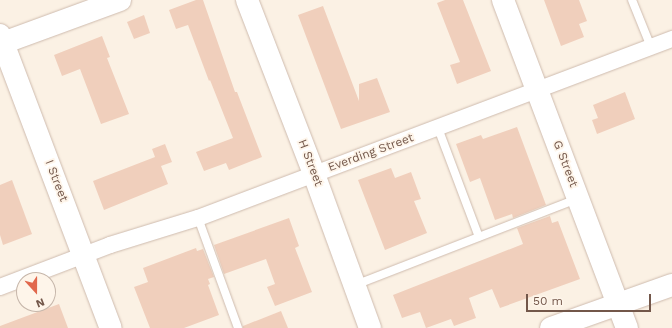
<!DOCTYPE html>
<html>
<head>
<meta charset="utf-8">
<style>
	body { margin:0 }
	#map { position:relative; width:672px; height:328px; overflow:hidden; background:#fbf1e4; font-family:"Work Sans",sans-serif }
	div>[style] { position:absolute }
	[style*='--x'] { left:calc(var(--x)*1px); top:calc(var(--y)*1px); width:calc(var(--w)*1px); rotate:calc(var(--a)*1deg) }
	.building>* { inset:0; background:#f0cfbc }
	.roads { filter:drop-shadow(0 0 1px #cebbae) drop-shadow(0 0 1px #cebbae) }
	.lane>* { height:8px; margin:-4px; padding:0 4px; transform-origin:4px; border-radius:4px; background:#fff }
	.street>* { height:16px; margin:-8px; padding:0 8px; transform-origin:8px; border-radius:8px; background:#fff }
	.secondary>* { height:22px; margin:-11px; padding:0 11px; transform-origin:11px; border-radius:11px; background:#fff }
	span { translate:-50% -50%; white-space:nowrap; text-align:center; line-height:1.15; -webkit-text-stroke:3.5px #fef5ea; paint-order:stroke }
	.street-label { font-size:12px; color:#73574a }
	.north { position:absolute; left:16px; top:272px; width:40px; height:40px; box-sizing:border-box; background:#fef5ea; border:1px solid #c6b6aa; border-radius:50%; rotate:159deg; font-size:11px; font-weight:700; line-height:16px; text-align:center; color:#73574a }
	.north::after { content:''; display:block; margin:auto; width:14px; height:18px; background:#e1684d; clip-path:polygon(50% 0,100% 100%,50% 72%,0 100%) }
	.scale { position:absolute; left:526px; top:294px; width:125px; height:18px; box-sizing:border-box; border:2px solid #73574a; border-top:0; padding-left:5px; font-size:12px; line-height:14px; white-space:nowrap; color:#73574a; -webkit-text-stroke:3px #fef5ea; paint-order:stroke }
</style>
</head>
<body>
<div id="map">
	<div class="building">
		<div style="clip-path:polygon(196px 0,203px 0,235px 92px,237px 92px,262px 157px,229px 170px,226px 163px,204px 171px,196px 152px,233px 138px,210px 80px,209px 81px,188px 25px,176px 29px,169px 10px)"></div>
		<div style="clip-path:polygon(445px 0,463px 0,491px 71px,457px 84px,450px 65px,460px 62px,437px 3px)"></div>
		<div style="clip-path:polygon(544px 0,579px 0,587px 21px,579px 24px,584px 37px,561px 46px)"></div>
		<div style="clip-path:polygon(323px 6px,359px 101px,359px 84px,377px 78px,390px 112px,341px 129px,298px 15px)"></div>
		<div style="clip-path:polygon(144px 15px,150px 33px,134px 39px,127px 22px)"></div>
		<div style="clip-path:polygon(102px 36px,110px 57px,107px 58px,129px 114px,101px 124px,80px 69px,62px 76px,54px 55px)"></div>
		<div style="clip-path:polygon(625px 92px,635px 119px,597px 134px,592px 120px,598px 118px,593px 105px)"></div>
		<div style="clip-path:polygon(517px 127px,546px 205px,513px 218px,512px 214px,495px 220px,480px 178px,470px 182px,456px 144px,481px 135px,483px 139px)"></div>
		<div style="clip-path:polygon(165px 144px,172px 162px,161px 166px,168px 184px,104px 210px,93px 181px,155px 157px,152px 149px)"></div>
		<div style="clip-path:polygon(391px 168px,395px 178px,411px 172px,421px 199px,414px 201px,427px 233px,385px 250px,358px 180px)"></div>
		<div style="clip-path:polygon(12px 180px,32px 234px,3px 245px,0 235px,0 185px)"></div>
		<div style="clip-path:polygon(550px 216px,552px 223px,558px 221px,580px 279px,500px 308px,492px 289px,469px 298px,476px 318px,454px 326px,451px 319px,426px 328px,420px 312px,402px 318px,393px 295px,523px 244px,517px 228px)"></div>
		<div style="clip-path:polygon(289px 218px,299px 246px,295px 248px,312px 292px,275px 306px,267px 287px,275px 284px,266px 259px,224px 274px,214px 245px)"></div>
		<div style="clip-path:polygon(196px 248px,197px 251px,203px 249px,214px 277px,208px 279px,210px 284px,208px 285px,219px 315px,184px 328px,150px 328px,134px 287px,148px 282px,143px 268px)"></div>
		<div style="clip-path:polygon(59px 304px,68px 328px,0 328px,0 326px)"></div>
		<div style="clip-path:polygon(281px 311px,288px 328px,243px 328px,243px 326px)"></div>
	</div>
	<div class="roads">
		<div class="lane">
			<div style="--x:632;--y:0;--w:51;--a:68"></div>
			<div style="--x:438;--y:128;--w:116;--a:69.4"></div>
			<div style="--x:198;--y:218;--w:117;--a:70"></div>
			<div style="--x:355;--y:285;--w:238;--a:-21.2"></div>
		</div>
		<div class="street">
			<div style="--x:0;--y:287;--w:118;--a:-20.9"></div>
			<div style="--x:110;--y:245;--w:92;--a:-17.1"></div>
			<div style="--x:198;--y:218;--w:507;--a:-20.69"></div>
		</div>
		<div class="secondary">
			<div style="--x:247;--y:0;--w:186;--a:68.9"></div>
			<div style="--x:314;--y:174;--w:164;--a:70"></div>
			<div style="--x:503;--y:0;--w:351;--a:69.3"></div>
			<div style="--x:0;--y:35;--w:313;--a:69.3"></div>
			<div style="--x:0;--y:44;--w:128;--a:-20.1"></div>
			<div style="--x:551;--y:328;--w:128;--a:-19.6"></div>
		</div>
	</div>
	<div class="street-label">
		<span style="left:371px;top:153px;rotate:-20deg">Everding Street</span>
		<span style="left:310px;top:163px;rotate:69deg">H Street</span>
		<span style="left:565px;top:164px;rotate:69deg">G Street</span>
		<span style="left:56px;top:181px;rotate:69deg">I Street</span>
	</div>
	<div class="north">N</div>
	<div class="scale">50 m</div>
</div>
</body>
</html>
